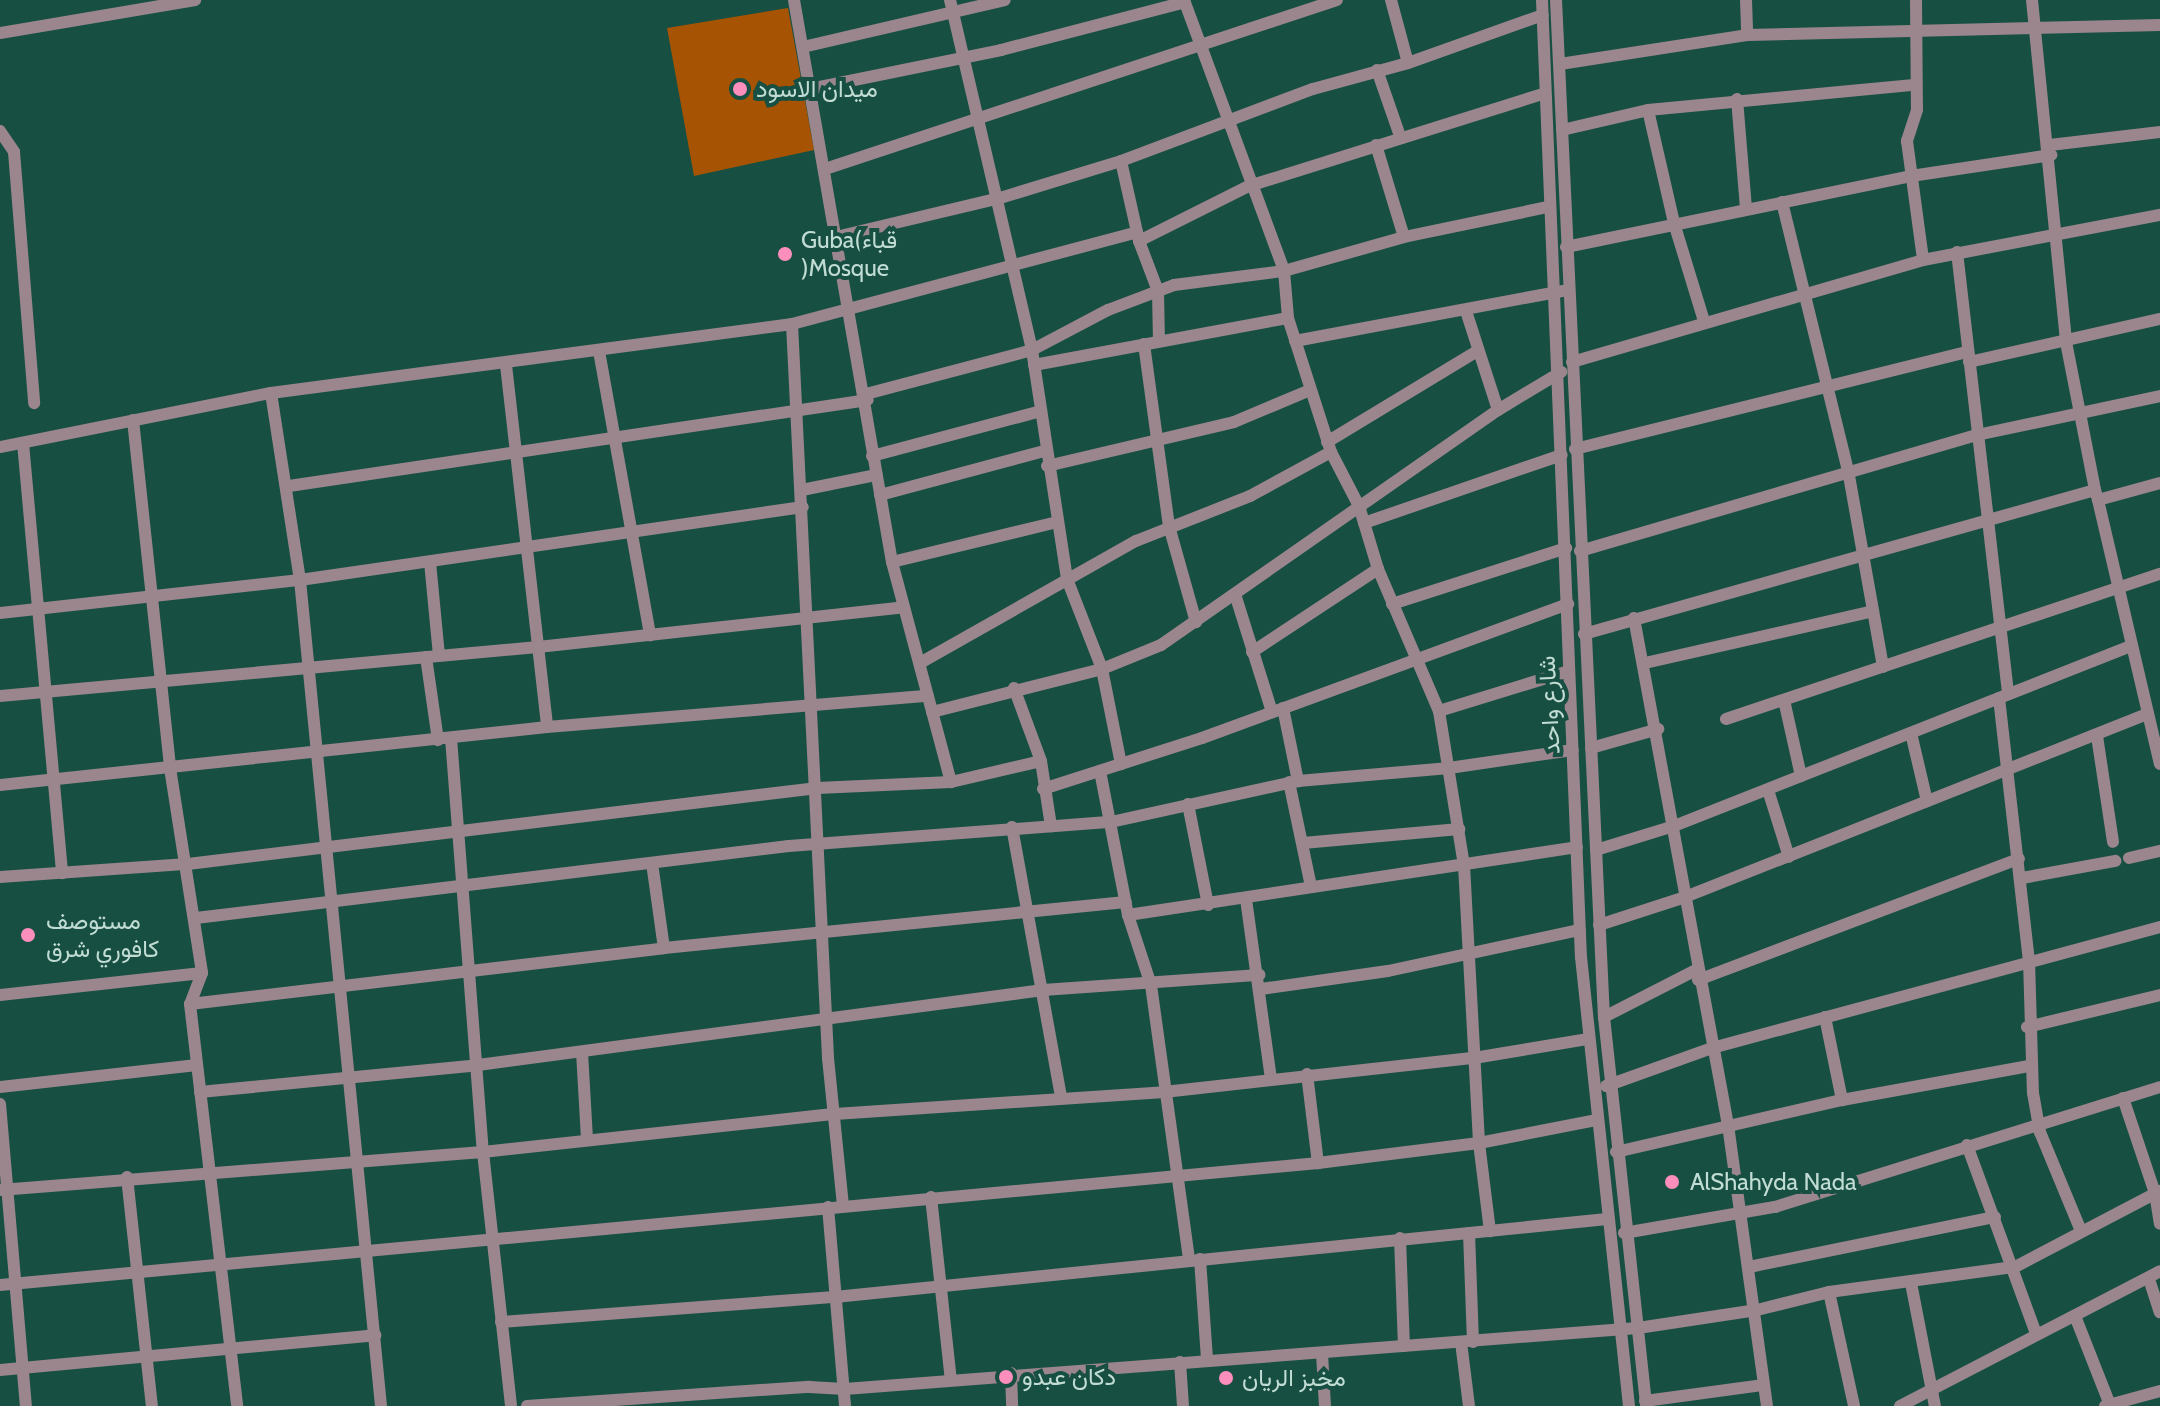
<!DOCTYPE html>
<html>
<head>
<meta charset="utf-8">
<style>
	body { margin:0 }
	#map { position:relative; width:2160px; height:1406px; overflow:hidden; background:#184f43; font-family:Cabin,Vazirmatn,sans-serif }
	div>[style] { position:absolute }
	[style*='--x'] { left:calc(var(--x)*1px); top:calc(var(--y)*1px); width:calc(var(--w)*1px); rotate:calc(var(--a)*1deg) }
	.green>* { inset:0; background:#a65403 }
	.minor>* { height:12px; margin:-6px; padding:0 6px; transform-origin:6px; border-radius:6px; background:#9b868d }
	.dots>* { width:22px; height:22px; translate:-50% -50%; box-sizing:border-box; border:4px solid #184f43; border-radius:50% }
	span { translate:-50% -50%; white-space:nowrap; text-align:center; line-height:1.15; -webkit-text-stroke:8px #184f43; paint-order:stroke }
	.poi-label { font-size:24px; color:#c1dcd3 }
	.left { translate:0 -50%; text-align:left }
	.street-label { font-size:24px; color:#c1dcd3 }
</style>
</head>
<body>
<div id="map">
	<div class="green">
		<div style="clip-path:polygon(788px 8px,814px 150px,694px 176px,667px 28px)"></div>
	</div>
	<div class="minor">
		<div style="--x:794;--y:0;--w:570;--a:80.11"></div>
		<div style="--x:892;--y:562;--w:228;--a:75"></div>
		<div style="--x:950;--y:0;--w:359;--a:76.8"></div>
		<div style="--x:1032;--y:350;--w:232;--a:81.3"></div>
		<div style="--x:1067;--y:579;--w:97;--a:68.7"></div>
		<div style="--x:1102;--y:669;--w:97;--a:78.7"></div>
		<div style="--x:1184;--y:0;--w:289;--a:69.7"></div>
		<div style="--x:1284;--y:271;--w:47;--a:85.1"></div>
		<div style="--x:1288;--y:318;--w:141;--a:72.2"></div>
		<div style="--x:1331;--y:452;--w:61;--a:62.6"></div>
		<div style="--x:1359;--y:506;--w:66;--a:73.2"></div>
		<div style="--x:1378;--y:569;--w:155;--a:66.8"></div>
		<div style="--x:1439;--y:711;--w:156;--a:80.8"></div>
		<div style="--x:1464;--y:865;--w:278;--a:86.9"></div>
		<div style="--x:1479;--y:1143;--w:89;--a:82.9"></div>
		<div style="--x:1391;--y:0;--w:65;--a:74.9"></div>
		<div style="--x:1542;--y:0;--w:958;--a:87.67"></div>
		<div style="--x:1581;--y:957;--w:452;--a:83.9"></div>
		<div style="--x:1556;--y:0;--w:1018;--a:87.3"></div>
		<div style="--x:1604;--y:1017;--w:391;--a:83.8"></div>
		<div style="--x:1746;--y:0;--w:35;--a:88"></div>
		<div style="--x:1916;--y:0;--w:110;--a:89.5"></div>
		<div style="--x:1917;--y:110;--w:33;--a:108"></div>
		<div style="--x:1907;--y:141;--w:120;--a:82.3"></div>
		<div style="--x:2032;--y:0;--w:344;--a:84.3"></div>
		<div style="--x:2066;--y:342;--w:151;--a:78.9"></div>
		<div style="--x:0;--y:33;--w:198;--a:-9.6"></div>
		<div style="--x:803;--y:47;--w:207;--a:-13.1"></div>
		<div style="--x:1560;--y:64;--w:189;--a:-8.8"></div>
		<div style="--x:1747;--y:35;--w:413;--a:-1.4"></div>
		<div style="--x:1377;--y:70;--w:70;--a:70.8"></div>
		<div style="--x:810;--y:89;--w:195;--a:-11.5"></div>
		<div style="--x:1001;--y:50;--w:190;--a:-14.6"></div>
		<div style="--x:1737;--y:99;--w:110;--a:85.3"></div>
		<div style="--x:1648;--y:110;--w:116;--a:77"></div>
		<div style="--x:1674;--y:223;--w:102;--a:73"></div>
		<div style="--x:1562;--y:130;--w:88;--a:-13.1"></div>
		<div style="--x:1648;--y:110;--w:267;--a:-5.4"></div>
		<div style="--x:0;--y:131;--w:25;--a:56"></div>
		<div style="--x:14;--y:152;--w:252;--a:85.4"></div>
		<div style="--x:1376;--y:145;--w:96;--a:73.1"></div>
		<div style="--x:2050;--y:145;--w:111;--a:-6.7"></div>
		<div style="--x:1121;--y:161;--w:82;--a:77.3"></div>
		<div style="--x:1139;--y:241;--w:53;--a:69.2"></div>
		<div style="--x:1158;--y:291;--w:50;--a:88.9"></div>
		<div style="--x:825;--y:169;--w:539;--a:-18.27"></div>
		<div style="--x:1782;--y:202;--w:276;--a:76.2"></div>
		<div style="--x:1848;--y:470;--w:200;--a:79.9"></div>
		<div style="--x:836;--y:237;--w:169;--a:-13.4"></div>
		<div style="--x:1000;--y:198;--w:127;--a:-17"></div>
		<div style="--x:1121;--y:161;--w:205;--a:-20.6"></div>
		<div style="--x:1313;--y:89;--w:98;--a:-15.3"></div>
		<div style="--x:1408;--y:63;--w:143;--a:-19.6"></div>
		<div style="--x:1139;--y:241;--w:123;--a:-26.6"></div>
		<div style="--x:1249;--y:186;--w:308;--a:-17.4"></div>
		<div style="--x:1566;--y:247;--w:352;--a:-11.6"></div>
		<div style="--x:1911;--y:176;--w:142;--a:-8.5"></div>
		<div style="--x:1957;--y:252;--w:445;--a:83.4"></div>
		<div style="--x:1466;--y:311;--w:104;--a:72.1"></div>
		<div style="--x:792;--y:324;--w:735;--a:87.19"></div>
		<div style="--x:828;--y:1058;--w:149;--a:84.2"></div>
		<div style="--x:1295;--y:341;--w:273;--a:-10.6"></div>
		<div style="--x:1144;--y:344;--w:184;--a:82.2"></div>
		<div style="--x:1169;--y:526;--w:100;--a:74.3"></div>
		<div style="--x:599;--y:351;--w:289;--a:79.8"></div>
		<div style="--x:1572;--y:362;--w:366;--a:-16.2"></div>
		<div style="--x:1923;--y:260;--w:241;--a:-10.8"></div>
		<div style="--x:1969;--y:362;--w:196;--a:-12.7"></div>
		<div style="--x:506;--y:365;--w:364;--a:83.5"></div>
		<div style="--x:1034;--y:365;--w:258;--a:-10.5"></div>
		<div style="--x:271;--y:393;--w:189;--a:81.2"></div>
		<div style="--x:300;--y:580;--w:830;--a:84.4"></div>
		<div style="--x:866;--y:394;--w:172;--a:-14.8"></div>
		<div style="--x:1032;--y:350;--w:86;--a:-27.8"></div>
		<div style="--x:1108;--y:310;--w:71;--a:-20.7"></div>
		<div style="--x:1174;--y:285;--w:111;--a:-7.3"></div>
		<div style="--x:1284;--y:271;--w:125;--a:-15.8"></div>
		<div style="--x:1404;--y:237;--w:147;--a:-11.8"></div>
		<div style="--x:133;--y:420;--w:350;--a:83.9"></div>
		<div style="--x:170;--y:768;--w:207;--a:81.1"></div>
		<div style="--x:202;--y:973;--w:33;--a:111"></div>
		<div style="--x:190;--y:1004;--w:405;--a:83.3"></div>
		<div style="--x:1327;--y:442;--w:175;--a:-31.2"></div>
		<div style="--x:23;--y:443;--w:432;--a:84.8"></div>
		<div style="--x:0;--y:447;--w:276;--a:-11.3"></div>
		<div style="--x:271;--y:393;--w:526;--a:-7.54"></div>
		<div style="--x:792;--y:324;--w:357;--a:-14.9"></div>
		<div style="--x:1575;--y:449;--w:404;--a:-13.9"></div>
		<div style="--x:872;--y:456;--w:175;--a:-14.9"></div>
		<div style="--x:1047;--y:466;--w:192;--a:-13.2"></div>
		<div style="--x:1234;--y:422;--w:82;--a:-22.8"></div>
		<div style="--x:289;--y:486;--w:585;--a:-8.45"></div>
		<div style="--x:802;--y:490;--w:76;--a:-11.5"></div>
		<div style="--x:880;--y:495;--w:170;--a:-15"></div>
		<div style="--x:2098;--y:500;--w:271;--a:76.8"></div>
		<div style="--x:1364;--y:523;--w:209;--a:-19"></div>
		<div style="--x:1580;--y:551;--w:414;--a:-16.3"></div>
		<div style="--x:1977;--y:435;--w:187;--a:-12"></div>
		<div style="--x:430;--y:562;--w:93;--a:84.5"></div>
		<div style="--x:892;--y:562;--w:170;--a:-13.6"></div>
		<div style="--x:1235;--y:594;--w:124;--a:72.6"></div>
		<div style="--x:1392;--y:604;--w:183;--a:-17.8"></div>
		<div style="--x:0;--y:613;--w:302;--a:-6.3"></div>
		<div style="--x:300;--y:580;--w:508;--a:-8.26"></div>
		<div style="--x:1634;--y:618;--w:516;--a:79.5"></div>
		<div style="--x:1728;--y:1125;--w:284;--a:82.1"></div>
		<div style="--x:1584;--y:634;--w:531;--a:-15.74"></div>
		<div style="--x:2095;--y:490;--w:10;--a:73"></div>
		<div style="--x:2098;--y:500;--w:64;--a:-15.3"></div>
		<div style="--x:1252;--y:652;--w:151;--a:-33.4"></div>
		<div style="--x:426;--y:657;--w:84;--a:81.8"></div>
		<div style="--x:920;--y:663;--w:248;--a:-29.5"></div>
		<div style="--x:1136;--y:541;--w:123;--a:-21.5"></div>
		<div style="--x:1250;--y:496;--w:92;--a:-28.5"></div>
		<div style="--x:1645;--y:663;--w:234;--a:-12.8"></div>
		<div style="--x:1014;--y:688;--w:78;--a:69.7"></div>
		<div style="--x:1041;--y:761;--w:66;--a:81.3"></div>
		<div style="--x:0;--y:696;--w:540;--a:-5.2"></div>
		<div style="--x:538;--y:647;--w:368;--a:-6.2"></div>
		<div style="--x:1999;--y:698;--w:264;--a:83.5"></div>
		<div style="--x:2029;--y:960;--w:133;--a:88.3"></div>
		<div style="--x:2033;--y:1093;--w:40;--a:80"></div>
		<div style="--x:2040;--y:1132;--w:107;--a:67.5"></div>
		<div style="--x:1784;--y:700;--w:78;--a:77.4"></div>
		<div style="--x:1283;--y:708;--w:75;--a:78.4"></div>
		<div style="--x:1439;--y:711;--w:136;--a:-17.1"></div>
		<div style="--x:932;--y:712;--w:175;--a:-14.2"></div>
		<div style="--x:1102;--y:669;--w:64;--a:-22.1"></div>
		<div style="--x:1161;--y:645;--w:411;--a:-34.9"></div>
		<div style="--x:1498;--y:410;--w:74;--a:-31.1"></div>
		<div style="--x:1726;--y:719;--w:458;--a:-18.5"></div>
		<div style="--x:1911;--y:733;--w:70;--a:76.8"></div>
		<div style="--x:2097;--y:736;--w:107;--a:81.4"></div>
		<div style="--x:451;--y:738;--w:415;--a:85.6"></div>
		<div style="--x:483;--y:1152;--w:256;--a:83.7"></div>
		<div style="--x:1591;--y:748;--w:70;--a:-15.8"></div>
		<div style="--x:1100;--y:771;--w:147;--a:79"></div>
		<div style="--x:1128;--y:915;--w:74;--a:71.8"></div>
		<div style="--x:1151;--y:985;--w:277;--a:82.1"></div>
		<div style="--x:1289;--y:782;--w:106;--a:78.1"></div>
		<div style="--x:0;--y:785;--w:550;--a:-6.05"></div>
		<div style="--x:547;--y:727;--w:382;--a:-4.7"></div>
		<div style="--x:1043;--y:789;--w:167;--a:-17.8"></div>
		<div style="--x:1202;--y:738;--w:390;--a:-20.1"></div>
		<div style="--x:1768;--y:790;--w:70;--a:72.6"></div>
		<div style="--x:1188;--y:804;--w:103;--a:78.8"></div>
		<div style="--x:1012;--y:827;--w:274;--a:79.7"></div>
		<div style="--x:1303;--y:843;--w:157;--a:-5.1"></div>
		<div style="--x:1596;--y:850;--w:82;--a:-17.1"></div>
		<div style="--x:1674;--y:826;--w:492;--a:-21.5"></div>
		<div style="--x:2129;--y:858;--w:32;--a:-13"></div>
		<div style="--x:652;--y:863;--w:86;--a:82"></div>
		<div style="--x:0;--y:877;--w:188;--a:-4"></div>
		<div style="--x:188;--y:864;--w:634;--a:-6.89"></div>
		<div style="--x:817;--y:788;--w:134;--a:-2.6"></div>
		<div style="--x:951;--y:782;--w:92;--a:-13.1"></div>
		<div style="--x:2022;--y:878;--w:95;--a:-10.4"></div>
		<div style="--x:1246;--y:899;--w:182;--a:82.1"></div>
		<div style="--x:1128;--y:915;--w:454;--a:-8.6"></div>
		<div style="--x:196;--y:918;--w:597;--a:-6.92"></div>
		<div style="--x:789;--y:846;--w:323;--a:-4.3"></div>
		<div style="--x:1111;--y:822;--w:191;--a:-12.4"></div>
		<div style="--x:1298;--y:781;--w:152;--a:-4.9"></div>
		<div style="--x:1449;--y:768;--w:125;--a:-8.3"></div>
		<div style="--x:1599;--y:925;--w:90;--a:-18"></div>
		<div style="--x:1685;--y:897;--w:498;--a:-21.6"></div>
		<div style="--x:1698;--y:980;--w:343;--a:-20.7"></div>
		<div style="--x:1261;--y:989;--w:128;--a:-8.1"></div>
		<div style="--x:1388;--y:971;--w:196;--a:-12.1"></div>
		<div style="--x:0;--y:995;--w:203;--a:-6.2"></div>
		<div style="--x:190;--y:1004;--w:477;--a:-6.7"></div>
		<div style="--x:664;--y:948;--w:464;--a:-5.7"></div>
		<div style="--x:1604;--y:1017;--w:103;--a:-27.1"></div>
		<div style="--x:1825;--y:1017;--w:85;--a:78.4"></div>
		<div style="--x:2027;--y:1027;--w:137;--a:-13.5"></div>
		<div style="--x:582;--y:1052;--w:87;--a:86.7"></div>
		<div style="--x:1307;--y:1074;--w:90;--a:83"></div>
		<div style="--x:1606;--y:1086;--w:113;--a:-19.7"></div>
		<div style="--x:1712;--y:1048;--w:464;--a:-15.1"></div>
		<div style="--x:0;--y:1087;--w:198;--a:-6.4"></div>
		<div style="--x:200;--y:1092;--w:279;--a:-5.5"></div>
		<div style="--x:478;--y:1065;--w:570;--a:-7.56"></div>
		<div style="--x:1043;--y:990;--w:217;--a:-4"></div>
		<div style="--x:2123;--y:1098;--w:100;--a:71.4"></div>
		<div style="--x:2155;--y:1193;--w:31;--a:81"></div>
		<div style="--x:0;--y:1104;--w:303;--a:85.1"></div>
		<div style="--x:1967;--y:1145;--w:201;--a:69.9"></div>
		<div style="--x:1616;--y:1152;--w:232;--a:-13"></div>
		<div style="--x:1842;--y:1100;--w:190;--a:-10.3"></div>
		<div style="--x:127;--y:1177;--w:230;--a:83.8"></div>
		<div style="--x:0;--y:1190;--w:484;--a:-4.5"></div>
		<div style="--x:483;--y:1152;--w:354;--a:-6.2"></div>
		<div style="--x:835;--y:1114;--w:330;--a:-3.8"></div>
		<div style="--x:1164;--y:1092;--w:312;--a:-6.3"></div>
		<div style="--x:1474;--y:1058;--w:116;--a:-9.5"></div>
		<div style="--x:931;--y:1197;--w:184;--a:83.8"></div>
		<div style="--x:828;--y:1207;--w:200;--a:85.1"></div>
		<div style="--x:1469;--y:1233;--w:109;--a:87.9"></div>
		<div style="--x:1624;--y:1233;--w:153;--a:-9.8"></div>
		<div style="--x:1775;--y:1207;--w:403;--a:-17.3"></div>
		<div style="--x:1400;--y:1238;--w:108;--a:87.9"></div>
		<div style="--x:1200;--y:1259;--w:100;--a:86"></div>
		<div style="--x:1749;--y:1267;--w:251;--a:-11.5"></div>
		<div style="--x:2149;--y:1279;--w:35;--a:72"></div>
		<div style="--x:1911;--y:1283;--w:125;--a:79"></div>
		<div style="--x:0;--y:1285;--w:1324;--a:-5.29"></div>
		<div style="--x:1318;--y:1163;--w:162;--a:-7.1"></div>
		<div style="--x:1479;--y:1143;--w:119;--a:-11.1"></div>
		<div style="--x:1829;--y:1292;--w:117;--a:77.6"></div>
		<div style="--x:2075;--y:1316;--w:96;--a:68.5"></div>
		<div style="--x:501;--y:1322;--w:335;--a:-4.3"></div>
		<div style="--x:835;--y:1297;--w:776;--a:-5.77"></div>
		<div style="--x:1461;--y:1342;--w:64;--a:82.9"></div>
		<div style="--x:1322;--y:1353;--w:53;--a:86.8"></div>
		<div style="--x:1180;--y:1362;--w:44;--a:86.1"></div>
		<div style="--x:0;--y:1370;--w:377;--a:-5.3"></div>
		<div style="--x:1011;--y:1373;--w:33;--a:88"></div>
		<div style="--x:1645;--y:1401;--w:120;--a:-7.7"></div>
		<div style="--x:527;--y:1406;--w:283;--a:-3.9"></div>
		<div style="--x:809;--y:1387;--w:36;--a:3"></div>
		<div style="--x:845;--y:1389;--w:795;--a:-4.4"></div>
		<div style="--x:1638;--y:1328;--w:120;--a:-8.6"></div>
		<div style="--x:1757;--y:1310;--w:74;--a:-14"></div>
		<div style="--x:1829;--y:1292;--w:188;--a:-7.7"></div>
		<div style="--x:2015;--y:1267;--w:164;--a:-27.7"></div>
		<div style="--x:1900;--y:1406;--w:293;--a:-27.4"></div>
		<div style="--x:2105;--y:1406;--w:57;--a:-15.3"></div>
	</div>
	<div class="dots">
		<div style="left:740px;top:89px;background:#fe8ebc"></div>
		<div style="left:785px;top:254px;background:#fe8ebc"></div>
		<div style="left:28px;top:935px;background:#fe8ebc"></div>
		<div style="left:1672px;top:1182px;background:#fe8ebc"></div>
		<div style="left:1006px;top:1377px;background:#fe8ebc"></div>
		<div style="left:1226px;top:1378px;background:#fe8ebc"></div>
	</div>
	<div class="poi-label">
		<span class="left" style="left:756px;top:89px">ميدان الاسود</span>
		<span class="left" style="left:801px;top:254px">Guba(قباء<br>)Mosque</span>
		<span class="left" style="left:46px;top:935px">مستوصف<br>كافوري شرق</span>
		<span class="left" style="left:1690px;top:1182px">AlShahyda Nada</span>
		<span class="left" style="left:1022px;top:1377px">دكان عبدو</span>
		<span class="left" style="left:1242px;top:1378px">مخبز الريان</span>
	</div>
	<div class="street-label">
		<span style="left:1549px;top:705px;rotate:-93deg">شارع واحد</span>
	</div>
</div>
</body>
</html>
